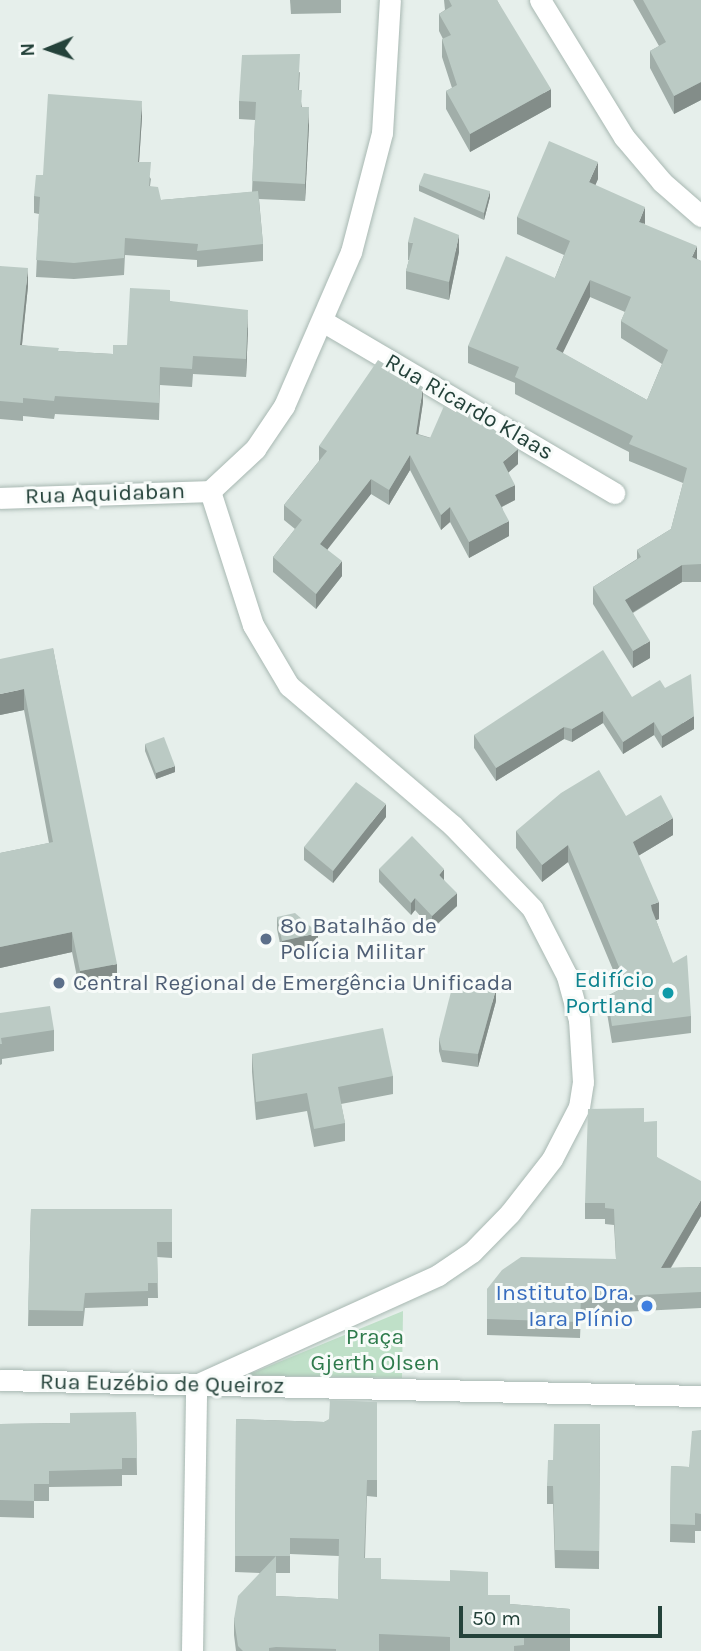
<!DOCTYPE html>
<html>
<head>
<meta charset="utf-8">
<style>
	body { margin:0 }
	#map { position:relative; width:701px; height:1651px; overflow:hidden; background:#e6efeb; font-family:Karla,sans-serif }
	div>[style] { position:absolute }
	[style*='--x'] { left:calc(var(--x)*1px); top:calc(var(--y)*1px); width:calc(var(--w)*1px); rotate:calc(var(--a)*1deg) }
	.green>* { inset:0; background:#bfe0c8 }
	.roads { filter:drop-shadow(0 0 2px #a8b8b2) drop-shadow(0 0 2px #a8b8b2) }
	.minor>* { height:21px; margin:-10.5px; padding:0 10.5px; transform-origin:10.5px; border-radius:10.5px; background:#fff }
	.wall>* { inset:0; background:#a1aea9 }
	.shaded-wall>* { inset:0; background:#838d89 }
	.building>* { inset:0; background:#bbcac4 }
	.dots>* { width:19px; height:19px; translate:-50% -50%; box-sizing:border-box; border:4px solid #f7fbf9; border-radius:50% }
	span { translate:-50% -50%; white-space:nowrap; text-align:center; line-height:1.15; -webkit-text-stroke:6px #f7fbf9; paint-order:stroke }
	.street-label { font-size:23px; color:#24423a }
	.service-label { font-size:23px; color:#4e5e75 }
	.left { translate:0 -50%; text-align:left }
	.culture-label { font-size:23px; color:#0d838f }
	.right { translate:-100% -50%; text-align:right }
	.shop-label { font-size:23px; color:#366cbe }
	.park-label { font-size:23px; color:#2d7a4b }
	.north { position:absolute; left:14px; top:14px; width:70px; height:70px; -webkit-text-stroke:5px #f7fbf9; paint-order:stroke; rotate:268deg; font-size:19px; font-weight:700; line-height:28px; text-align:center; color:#24423a }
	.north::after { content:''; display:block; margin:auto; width:24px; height:32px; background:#24423a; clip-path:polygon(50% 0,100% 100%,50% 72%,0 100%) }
	.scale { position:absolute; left:459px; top:1606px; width:203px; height:32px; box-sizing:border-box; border:4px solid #24423a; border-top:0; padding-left:9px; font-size:21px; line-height:24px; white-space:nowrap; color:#24423a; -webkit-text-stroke:5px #f7fbf9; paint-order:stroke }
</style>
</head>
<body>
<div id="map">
	<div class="green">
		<div style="clip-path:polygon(403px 1311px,402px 1378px,247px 1375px)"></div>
	</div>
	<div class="roads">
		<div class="minor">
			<div style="--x:540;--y:0;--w:161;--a:58.5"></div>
			<div style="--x:624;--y:137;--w:59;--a:49.8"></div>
			<div style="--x:662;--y:182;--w:52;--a:41.1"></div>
			<div style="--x:324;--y:322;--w:337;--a:30.5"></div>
			<div style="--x:210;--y:491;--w:62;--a:-43"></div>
			<div style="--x:255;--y:449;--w:52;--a:-56"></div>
			<div style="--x:284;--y:406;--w:168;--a:-66.5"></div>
			<div style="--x:351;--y:252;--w:123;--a:-75.4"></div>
			<div style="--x:382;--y:133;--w:133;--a:-86.6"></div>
			<div style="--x:0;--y:498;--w:210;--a:-1.9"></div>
			<div style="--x:0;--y:1380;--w:701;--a:1.31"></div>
			<div style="--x:196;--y:1385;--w:266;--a:-24.4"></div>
			<div style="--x:438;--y:1275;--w:41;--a:-34.1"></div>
			<div style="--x:472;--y:1252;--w:54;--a:-45.7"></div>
			<div style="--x:510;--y:1213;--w:68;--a:-52.1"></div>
			<div style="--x:552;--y:1159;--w:59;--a:-62.6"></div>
			<div style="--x:579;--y:1107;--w:25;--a:-81"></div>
			<div style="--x:583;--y:1082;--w:62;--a:-93.7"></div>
			<div style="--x:579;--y:1020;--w:46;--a:-105.3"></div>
			<div style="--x:567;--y:976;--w:76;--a:-117.2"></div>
			<div style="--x:532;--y:908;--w:115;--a:-133.9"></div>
			<div style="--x:452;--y:825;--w:214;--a:-139.5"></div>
			<div style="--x:289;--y:686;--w:71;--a:-120.5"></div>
			<div style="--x:253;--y:625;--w:141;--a:-107.8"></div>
			<div style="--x:192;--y:1651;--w:266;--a:-89.1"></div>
		</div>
	</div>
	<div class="wall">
		<div style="clip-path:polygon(290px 0,341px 0,341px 13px,291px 14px)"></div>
		<div style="clip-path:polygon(444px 0,497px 0,551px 107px,470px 152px,446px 109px,446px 91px,452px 88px,442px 57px,442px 39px,443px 39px,439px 31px,439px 14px,445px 10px)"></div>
		<div style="clip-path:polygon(633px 0,701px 0,701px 100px,674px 114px,650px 68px,650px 51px,659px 46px)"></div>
		<div style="clip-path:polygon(300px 72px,299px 90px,302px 107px,309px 125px,305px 201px,259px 199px,263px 244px,263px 261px,197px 267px,197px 260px,125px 255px,124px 275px,74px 279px,36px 277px,39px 214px,34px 213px,34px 196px,43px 175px,142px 117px,139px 162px,151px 179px,150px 186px,161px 200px,252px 192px,255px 120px,239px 119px,239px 101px)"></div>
		<div style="clip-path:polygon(evenodd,598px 179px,595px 185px,645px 225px,697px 259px,701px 261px,701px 582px,682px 582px,633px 613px,650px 658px,633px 668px,593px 604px,593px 587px,637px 559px,637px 550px,671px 529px,683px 483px,629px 461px,629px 452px,515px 394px,515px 383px,468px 363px,468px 346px,555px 278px,564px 255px,517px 234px,517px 217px,598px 179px,590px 297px,625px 312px,621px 321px,621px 338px,662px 364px,647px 400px,562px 353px,590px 297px)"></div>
		<div style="clip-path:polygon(419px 185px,490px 197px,484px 220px,419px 191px)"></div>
		<div style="clip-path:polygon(408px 242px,459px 252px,449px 300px,406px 289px,406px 271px,409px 260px,408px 260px)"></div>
		<div style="clip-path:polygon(0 266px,28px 286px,22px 345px,59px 351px,113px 354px,127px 345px,170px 301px,248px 328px,246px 377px,193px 374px,192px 387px,160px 385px,159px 420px,55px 414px,54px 419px,23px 416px,23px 421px,0 419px)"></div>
		<div style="clip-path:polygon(423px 402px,418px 434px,518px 464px,508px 473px,515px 500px,502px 507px,509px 536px,469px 558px,450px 522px,441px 530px,410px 470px,389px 505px,371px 494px,327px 549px,342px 576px,316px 609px,273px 572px,273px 557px,295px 529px,284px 520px,284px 505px,319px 461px,319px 446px)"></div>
		<div style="clip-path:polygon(53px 648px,117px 985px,80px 992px,72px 952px,0 968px,0 853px,49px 843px,24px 710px,0 715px)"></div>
		<div style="clip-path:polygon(632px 697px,694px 729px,662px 748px,654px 735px,623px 754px,603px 723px,572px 742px,564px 739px,496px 781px,474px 748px,474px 735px)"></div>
		<div style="clip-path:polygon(145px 744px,175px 772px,156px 779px,145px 751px)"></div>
		<div style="clip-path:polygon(626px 816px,673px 835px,638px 856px,659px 919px,656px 920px,691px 1016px,691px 1033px,612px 1043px,607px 1013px,607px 996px,621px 989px,568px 862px,542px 882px,516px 848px,516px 831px)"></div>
		<div style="clip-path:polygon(386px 817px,333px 883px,304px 860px,304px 847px)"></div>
		<div style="clip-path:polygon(379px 869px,444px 880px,457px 906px,432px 929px,415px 910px,411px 915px,379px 882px)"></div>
		<div style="clip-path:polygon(277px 917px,318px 945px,282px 953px,277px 929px)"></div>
		<div style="clip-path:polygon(496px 1001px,478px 1067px,442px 1062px,439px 1051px,439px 1039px)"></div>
		<div style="clip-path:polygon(0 1013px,54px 1030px,54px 1051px,2px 1059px,2px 1064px,0 1065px)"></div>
		<div style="clip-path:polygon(252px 1054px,393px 1076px,393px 1094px,341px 1104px,345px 1123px,345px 1141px,314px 1147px,307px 1111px,256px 1120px,252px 1072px)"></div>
		<div style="clip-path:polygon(644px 1122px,657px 1157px,701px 1216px,671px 1268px,701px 1267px,701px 1308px,581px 1314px,580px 1338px,487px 1335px,487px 1289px,616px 1259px,614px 1225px,605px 1224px,605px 1219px,585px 1219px,585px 1203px)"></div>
		<div style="clip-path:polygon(31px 1209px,172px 1242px,172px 1258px,157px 1257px,158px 1298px,148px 1298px,148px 1306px,85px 1308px,83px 1326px,28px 1326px)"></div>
		<div style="clip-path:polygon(evenodd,377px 1402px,377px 1497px,367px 1496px,365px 1558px,381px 1579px,488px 1595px,510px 1604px,570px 1609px,570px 1651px,236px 1651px,234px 1635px,234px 1619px,260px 1573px,235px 1572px,236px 1419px,324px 1422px,377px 1402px,290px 1554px,339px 1556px,338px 1599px,276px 1596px,276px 1573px,290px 1573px,290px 1554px)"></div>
		<div style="clip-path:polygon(136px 1412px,137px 1475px,122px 1475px,122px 1486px,49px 1487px,49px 1501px,34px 1501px,34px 1518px,0 1517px,0 1424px,70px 1423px)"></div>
		<div style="clip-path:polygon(600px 1424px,599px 1569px,555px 1568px,553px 1504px,547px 1504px,547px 1486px,553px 1460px)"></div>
		<div style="clip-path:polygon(701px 1430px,701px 1531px,695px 1531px,695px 1543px,670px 1542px,671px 1466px,689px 1467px)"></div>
	</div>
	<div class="shaded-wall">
		<div style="clip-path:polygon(701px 82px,701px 100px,674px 114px,674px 96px)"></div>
		<div style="clip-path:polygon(551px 89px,551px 107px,470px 152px,470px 134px)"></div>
		<div style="clip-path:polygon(142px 101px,142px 117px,138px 178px,138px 162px)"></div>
		<div style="clip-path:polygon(309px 107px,309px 125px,305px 201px,305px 184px)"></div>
		<div style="clip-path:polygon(598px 162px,598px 179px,589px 200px,589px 182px)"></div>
		<div style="clip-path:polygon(490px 191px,490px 197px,484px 220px,484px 213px)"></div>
		<div style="clip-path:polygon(645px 207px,645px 224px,639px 222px)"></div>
		<div style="clip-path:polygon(459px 235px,459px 252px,449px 300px,449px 282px)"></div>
		<div style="clip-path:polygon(697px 246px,697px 263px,692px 257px)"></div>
		<div style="clip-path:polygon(28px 268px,28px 286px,20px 363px,20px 345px)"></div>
		<div style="clip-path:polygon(590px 280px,590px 297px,556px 367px,556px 349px)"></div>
		<div style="clip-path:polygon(248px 310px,248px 328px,246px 377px,246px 359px)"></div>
		<div style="clip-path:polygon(423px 387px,423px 402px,416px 449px,416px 434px)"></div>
		<div style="clip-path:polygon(518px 449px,518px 464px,503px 477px,503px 462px)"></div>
		<div style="clip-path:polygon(410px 455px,410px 470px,389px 505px,389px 490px)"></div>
		<div style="clip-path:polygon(371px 479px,371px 494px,320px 559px,320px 544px)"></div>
		<div style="clip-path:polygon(515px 485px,515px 500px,495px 510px,495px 495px)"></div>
		<div style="clip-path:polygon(450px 507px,450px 522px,441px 530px,441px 515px)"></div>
		<div style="clip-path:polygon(509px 521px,509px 536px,469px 558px,469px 542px)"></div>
		<div style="clip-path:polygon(342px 561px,342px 576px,316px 609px,316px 594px)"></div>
		<div style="clip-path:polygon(682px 565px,682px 582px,625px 617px,625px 600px)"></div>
		<div style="clip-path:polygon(650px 641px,650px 658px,633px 668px,633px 651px)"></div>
		<div style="clip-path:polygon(24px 689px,24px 710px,0 715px,0 694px)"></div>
		<div style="clip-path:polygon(603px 711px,603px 723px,572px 742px,572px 729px)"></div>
		<div style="clip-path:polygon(694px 716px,694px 729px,662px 748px,662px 736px)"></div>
		<div style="clip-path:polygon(654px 722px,654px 735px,623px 754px,623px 742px)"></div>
		<div style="clip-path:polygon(564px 727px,564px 739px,496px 781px,496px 768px)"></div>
		<div style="clip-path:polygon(175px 766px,175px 772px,156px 779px,156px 773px)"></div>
		<div style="clip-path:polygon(386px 804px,386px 817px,333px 883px,333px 871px)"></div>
		<div style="clip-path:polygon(673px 818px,673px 835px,633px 859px,633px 842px)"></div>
		<div style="clip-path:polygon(568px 845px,568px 862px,542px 882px,542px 865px)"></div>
		<div style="clip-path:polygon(444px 869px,444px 882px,439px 875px)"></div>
		<div style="clip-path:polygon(457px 893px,457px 906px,432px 929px,432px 916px)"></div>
		<div style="clip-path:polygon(415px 898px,415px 910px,411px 915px,411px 903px)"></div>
		<div style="clip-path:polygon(659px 902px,659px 919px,651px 922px,651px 905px)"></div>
		<div style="clip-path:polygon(72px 932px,72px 952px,0 968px,0 947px)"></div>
		<div style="clip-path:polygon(318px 933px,318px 945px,282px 953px,282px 941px)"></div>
		<div style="clip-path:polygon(117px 964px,117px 985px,80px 992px,80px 971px)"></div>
		<div style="clip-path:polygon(496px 989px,496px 1001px,478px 1067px,478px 1054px)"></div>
		<div style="clip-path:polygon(701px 1200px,701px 1216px,661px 1284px,661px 1268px)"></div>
	</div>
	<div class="building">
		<div style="clip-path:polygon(449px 0,497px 0,551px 89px,470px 134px,446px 91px,457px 85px,442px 39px,451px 35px,439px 14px,452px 6px)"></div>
		<div style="clip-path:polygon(643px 0,701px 0,701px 82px,674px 96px,650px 51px,666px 42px)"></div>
		<div style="clip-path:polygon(300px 54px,298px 90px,302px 90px,301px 107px,309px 107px,305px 184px,252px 181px,256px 102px,239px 101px,242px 55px)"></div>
		<div style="clip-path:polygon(48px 94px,142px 101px,138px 162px,151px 162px,149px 186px,158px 187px,161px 200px,258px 191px,263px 244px,197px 251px,198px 244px,125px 238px,124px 258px,74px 263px,36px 260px,40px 197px,34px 196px,36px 175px,43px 175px)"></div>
		<div style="clip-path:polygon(evenodd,549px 141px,598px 162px,589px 182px,645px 207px,639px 222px,697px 246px,692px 257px,701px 261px,701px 564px,682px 565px,625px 600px,650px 641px,633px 651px,593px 587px,641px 557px,637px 550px,671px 529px,687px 468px,629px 444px,633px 436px,515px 377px,519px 367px,468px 346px,506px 256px,555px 278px,570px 241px,517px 217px,549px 141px,590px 280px,631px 297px,621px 321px,668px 350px,647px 400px,556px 349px,590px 280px)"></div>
		<div style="clip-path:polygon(424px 173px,490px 191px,484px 213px,419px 185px)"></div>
		<div style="clip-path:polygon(414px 217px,459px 235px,449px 282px,406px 271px,413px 243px,408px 242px)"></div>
		<div style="clip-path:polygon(0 266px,28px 268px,20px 345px,59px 348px,58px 351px,113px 354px,113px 345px,127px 345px,130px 288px,170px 290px,170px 301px,248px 310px,246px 359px,193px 356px,192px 369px,160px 367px,159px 403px,55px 396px,54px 401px,23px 398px,23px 403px,0 401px)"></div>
		<div style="clip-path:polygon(378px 360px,423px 387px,416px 434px,430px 438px,444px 406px,455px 413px,463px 404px,518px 449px,503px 462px,515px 485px,495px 495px,509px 521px,469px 542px,450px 507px,441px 515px,410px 455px,389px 490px,371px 479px,320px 544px,342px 561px,316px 594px,273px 557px,302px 520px,284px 505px,327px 451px,319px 446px)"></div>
		<div style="clip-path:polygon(53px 648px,117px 964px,80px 971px,72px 932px,0 947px,0 853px,53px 842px,24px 689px,0 694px,0 659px)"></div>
		<div style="clip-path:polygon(603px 650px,632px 697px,660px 680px,665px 688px,691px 674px,694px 716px,662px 736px,654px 722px,623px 742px,603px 711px,572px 729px,564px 727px,496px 768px,474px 735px)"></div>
		<div style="clip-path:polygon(164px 737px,175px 766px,156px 773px,145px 744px)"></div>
		<div style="clip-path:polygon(599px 770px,626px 816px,661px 795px,673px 818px,633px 842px,659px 902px,651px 905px,652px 910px,673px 963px,687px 955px,691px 1016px,612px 1026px,607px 996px,627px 986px,568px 845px,542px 865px,516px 831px,561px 793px)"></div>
		<div style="clip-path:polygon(356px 782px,386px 804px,333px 871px,304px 847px)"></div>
		<div style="clip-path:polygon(412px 836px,444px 869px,439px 875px,457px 893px,432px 916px,415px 898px,411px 903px,379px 869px)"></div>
		<div style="clip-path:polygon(295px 913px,318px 933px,282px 941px,277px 917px)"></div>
		<div style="clip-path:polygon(455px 976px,496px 989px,478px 1054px,442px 1050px,439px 1039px)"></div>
		<div style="clip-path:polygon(50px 1006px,54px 1030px,1px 1038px,2px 1044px,0 1044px,0 1013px)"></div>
		<div style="clip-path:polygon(383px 1028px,393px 1076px,338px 1087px,345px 1123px,314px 1129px,307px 1093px,256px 1102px,252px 1054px)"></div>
		<div style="clip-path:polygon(644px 1108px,644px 1122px,657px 1121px,657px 1157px,701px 1181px,701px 1200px,661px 1268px,701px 1267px,701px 1292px,581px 1298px,580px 1322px,487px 1319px,487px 1289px,502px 1270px,521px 1257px,616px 1259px,614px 1209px,605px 1208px,605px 1203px,585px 1203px,588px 1109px)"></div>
		<div style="clip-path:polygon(31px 1209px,172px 1209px,172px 1242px,157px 1242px,158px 1283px,148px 1283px,148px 1291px,85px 1293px,83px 1311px,28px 1310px)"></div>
		<div style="clip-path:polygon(evenodd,330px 1400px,377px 1402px,377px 1480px,367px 1480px,364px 1558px,381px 1558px,381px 1579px,450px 1581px,450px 1570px,488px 1572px,488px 1595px,510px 1595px,510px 1604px,570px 1609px,570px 1637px,524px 1636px,524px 1645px,514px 1646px,514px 1651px,450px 1651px,450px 1637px,379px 1634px,379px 1651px,336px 1651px,336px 1649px,276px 1647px,269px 1648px,269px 1651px,243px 1651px,238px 1646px,234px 1619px,238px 1596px,276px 1556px,235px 1556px,236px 1419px,324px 1422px,329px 1419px,330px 1400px,290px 1538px,339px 1539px,338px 1599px,276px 1596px,276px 1556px,290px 1556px,290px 1538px)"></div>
		<div style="clip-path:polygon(136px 1412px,137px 1458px,122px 1458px,122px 1469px,49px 1471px,49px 1484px,34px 1484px,34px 1501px,0 1500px,0 1424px,70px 1423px,70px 1413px)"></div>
		<div style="clip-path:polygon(554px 1424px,600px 1424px,599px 1551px,555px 1550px,553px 1486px,547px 1486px,548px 1460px,553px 1460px)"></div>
		<div style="clip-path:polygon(701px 1430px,701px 1514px,695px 1513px,695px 1525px,670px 1524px,671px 1466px,689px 1467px,692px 1431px)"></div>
	</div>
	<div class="dots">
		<div style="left:266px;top:939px;background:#5c6f8a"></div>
		<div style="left:59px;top:983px;background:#5c6f8a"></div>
		<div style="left:668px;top:993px;background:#0f9aa8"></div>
		<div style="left:647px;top:1306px;background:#3f7fe0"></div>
	</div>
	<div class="street-label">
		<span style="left:469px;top:407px;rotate:30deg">Rua Ricardo Klaas</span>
		<span style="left:105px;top:494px;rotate:-2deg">Rua Aquidaban</span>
		<span style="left:162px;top:1384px;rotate:1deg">Rua Euzébio de Queiroz</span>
	</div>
	<div class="service-label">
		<span class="left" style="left:280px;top:939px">8º Batalhão de<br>Polícia Militar</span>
		<span class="left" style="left:73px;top:983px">Central Regional de Emergência Unificada</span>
	</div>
	<div class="culture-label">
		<span class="right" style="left:654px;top:993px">Edifício<br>Portland</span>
	</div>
	<div class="shop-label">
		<span class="right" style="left:633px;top:1306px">Instituto Dra.<br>Iara Plínio</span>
	</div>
	<div class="park-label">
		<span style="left:375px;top:1350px">Praça<br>Gjerth Olsen</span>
	</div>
	<div class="north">N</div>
	<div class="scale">50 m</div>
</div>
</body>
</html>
